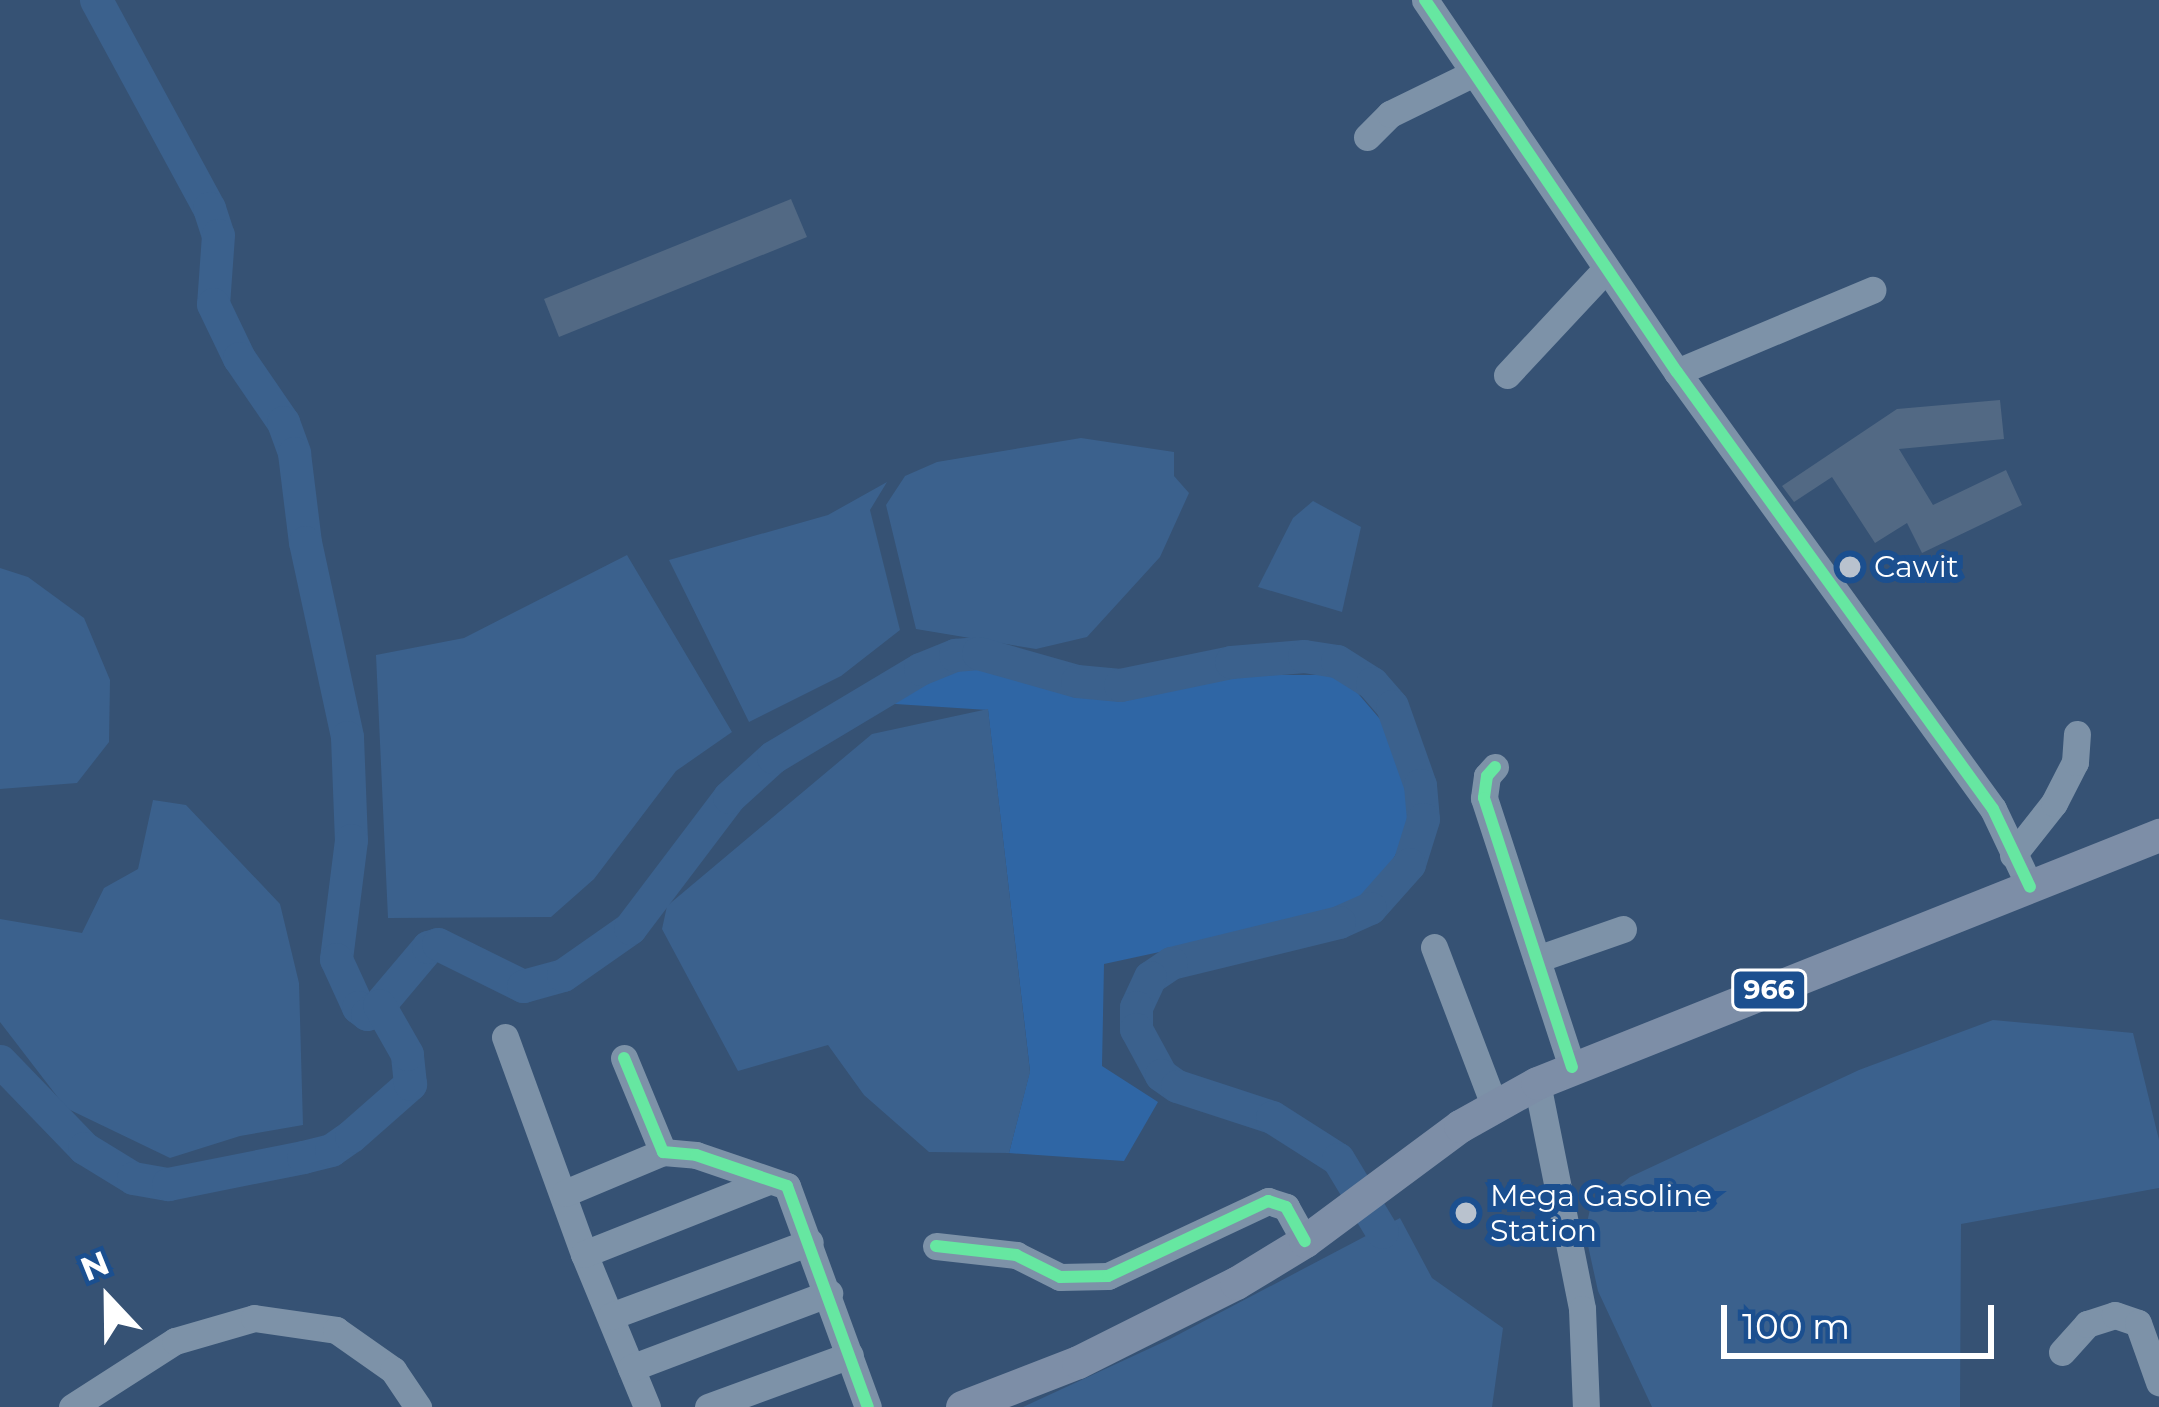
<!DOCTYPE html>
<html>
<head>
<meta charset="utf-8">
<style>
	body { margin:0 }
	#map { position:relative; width:2159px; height:1407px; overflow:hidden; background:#365274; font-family:Montserrat,sans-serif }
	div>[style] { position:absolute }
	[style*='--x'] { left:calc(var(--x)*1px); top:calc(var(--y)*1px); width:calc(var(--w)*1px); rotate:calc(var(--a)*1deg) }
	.green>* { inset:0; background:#2f66a5 }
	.water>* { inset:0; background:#3b618d }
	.river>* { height:33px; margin:-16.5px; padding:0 16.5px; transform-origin:16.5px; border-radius:16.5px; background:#3b618d }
	.building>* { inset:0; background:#526984 }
	.minor>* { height:27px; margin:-13.5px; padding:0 13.5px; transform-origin:13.5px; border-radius:13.5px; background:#7d92a8 }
	.major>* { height:33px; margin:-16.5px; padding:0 16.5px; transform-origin:16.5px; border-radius:16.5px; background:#7d8ea7 }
	.cycleway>* { height:12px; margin:-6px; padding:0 6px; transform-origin:6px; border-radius:6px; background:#66e7a1 }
	.dots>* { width:33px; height:33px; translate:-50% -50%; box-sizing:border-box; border:6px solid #1b4f8f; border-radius:50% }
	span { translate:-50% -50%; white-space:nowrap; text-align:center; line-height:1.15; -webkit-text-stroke:12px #1b4f8f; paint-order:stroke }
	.shield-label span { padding:3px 9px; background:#1b4f8f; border:3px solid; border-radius:9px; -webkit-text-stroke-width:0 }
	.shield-label { font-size:27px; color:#fff; font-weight:700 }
	.poi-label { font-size:30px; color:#fff }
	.left { translate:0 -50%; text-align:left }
	.north { position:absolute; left:48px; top:1239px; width:120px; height:120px; -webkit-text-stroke:9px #1b4f8f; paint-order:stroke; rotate:338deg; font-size:33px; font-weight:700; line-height:48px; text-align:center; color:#fff }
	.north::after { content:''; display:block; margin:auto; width:42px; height:54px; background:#fff; clip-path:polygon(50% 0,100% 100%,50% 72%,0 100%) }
	.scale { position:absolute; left:1721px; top:1305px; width:273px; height:54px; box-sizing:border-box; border:6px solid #fff; border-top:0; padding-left:15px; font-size:36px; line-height:42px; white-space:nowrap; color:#fff; -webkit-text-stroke:9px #1b4f8f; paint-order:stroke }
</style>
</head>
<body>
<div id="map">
	<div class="green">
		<div style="clip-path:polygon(973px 667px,1114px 695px,1259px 675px,1342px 675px,1392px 733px,1413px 824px,1376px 889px,1308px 920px,1104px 964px,1102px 1066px,1158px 1102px,1124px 1161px,1009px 1153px,1030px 1071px,988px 710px,880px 703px,931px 670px)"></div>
	</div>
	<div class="water">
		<div style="clip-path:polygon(1081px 438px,1174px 452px,1174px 476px,1189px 493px,1160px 557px,1087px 637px,1036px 649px,916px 629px,886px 505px,905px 476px,937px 462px)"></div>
		<div style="clip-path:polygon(887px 482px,870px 510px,900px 630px,841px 676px,749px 722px,669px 560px,828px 515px)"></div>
		<div style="clip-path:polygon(1313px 501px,1361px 527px,1342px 612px,1258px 587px,1293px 518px)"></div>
		<div style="clip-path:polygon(627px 555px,732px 732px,676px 771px,594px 879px,551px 917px,388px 918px,376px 655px,464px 638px)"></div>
		<div style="clip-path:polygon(0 568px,28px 577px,84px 618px,110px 680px,109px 742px,77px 783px,0 789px)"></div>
		<div style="clip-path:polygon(988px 709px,1030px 1072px,1009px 1153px,929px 1152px,864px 1095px,828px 1045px,738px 1071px,662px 929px,667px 906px,872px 734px)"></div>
		<div style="clip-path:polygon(153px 800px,186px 805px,280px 904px,299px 983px,303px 1125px,240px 1136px,170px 1158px,66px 1108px,0 1022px,0 919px,82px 933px,104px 888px,138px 869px)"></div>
		<div style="clip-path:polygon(1993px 1020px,2133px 1033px,2159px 1140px,2159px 1188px,1961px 1224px,1960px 1407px,1652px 1407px,1598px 1291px,1585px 1232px,1590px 1209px,1630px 1177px,1859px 1070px)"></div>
		<div style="clip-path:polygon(1400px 1218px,1432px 1278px,1503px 1328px,1492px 1407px,1023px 1407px,1170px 1339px)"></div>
	</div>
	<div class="river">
		<div style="--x:96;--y:0;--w:237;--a:61.5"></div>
		<div style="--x:209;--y:208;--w:28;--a:72"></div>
		<div style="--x:218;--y:235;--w:69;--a:94.1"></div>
		<div style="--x:213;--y:304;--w:60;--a:64.3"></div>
		<div style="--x:239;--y:358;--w:78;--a:55.5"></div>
		<div style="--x:283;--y:422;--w:33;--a:70"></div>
		<div style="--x:294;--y:453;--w:90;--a:83"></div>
		<div style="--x:305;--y:542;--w:199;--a:77.8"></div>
		<div style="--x:347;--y:737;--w:103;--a:87.8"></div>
		<div style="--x:351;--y:840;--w:120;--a:97.2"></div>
		<div style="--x:336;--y:959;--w:53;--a:65.4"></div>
		<div style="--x:358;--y:1007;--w:11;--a:38"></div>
		<div style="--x:367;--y:1014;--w:15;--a:-37"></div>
		<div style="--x:379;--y:1005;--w:76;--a:-49.8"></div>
		<div style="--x:428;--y:947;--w:10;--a:-17"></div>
		<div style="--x:438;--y:944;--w:95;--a:26.3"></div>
		<div style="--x:523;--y:986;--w:41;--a:-15.4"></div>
		<div style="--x:563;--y:975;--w:82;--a:-35"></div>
		<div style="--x:630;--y:928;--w:164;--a:-52.9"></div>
		<div style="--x:729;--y:797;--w:59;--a:-42.3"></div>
		<div style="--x:773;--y:757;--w:171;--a:-30.9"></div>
		<div style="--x:920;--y:669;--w:38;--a:-22"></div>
		<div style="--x:955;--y:655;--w:23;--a:-5"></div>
		<div style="--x:978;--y:653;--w:103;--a:15.8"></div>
		<div style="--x:1077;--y:681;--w:43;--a:5.3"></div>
		<div style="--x:1120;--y:685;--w:113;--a:-11.7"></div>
		<div style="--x:1231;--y:662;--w:73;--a:-4.7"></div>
		<div style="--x:1304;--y:656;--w:33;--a:9"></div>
		<div style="--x:1337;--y:661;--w:41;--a:32.2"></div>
		<div style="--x:1372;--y:683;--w:30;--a:49"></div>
		<div style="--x:1392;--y:706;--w:84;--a:70.5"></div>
		<div style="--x:1420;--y:785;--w:34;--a:85"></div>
		<div style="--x:1423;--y:819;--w:47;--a:107.3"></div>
		<div style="--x:1409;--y:864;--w:59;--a:131.6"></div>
		<div style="--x:1370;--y:908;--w:34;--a:156"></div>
		<div style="--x:1339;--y:922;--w:173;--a:166.3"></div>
		<div style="--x:1171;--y:963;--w:25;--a:146"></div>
		<div style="--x:1150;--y:977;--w:33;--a:115"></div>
		<div style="--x:1136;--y:1007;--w:22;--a:90"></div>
		<div style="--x:1136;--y:1029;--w:52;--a:61.5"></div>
		<div style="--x:1161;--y:1075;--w:19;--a:35"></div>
		<div style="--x:1177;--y:1086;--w:100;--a:18.1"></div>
		<div style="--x:1272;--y:1117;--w:78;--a:32.5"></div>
		<div style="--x:1338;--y:1159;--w:85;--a:58.9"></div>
		<div style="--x:0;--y:1061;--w:121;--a:46"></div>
		<div style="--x:84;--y:1148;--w:57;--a:31.5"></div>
		<div style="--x:133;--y:1178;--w:36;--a:10"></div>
		<div style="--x:168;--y:1184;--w:138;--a:-11.3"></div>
		<div style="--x:303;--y:1157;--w:29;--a:-14"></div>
		<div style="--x:331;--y:1150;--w:24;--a:-35"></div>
		<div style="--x:351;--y:1136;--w:79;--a:-41.4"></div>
		<div style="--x:410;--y:1084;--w:30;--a:-96"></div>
		<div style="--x:407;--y:1054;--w:56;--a:-119.7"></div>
	</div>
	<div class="building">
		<div style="clip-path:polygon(791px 199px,807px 237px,559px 337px,544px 299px)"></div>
		<div style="clip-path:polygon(2000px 400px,2004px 439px,1899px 449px,1933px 505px,2006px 470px,2022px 505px,1922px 553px,1907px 523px,1875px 543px,1832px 477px,1794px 502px,1782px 486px,1897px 409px)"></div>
	</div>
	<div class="minor">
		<div style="--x:1425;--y:0;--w:449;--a:55.9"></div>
		<div style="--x:1677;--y:372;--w:539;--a:54.13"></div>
		<div style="--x:1993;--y:809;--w:86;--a:64.6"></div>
		<div style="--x:1367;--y:137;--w:33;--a:-45"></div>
		<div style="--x:1390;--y:114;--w:93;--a:-26"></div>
		<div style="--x:1677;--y:372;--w:212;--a:-22.8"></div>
		<div style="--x:1507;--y:375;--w:145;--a:-47"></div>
		<div style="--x:1495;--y:767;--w:12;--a:132"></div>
		<div style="--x:1487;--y:776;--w:22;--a:98"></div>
		<div style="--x:1484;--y:798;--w:283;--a:71.9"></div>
		<div style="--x:2013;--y:855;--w:66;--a:-51.7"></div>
		<div style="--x:2054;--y:803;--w:46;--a:-62.9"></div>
		<div style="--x:2075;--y:762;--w:28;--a:-86"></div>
		<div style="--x:1434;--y:947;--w:172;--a:69.2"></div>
		<div style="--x:1537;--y:959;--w:91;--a:-19.2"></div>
		<div style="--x:505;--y:1037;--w:231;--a:70"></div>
		<div style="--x:584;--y:1254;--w:165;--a:67.6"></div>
		<div style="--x:624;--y:1058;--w:102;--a:67.5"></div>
		<div style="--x:663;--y:1152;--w:33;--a:5"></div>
		<div style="--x:696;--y:1155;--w:96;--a:18.8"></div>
		<div style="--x:787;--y:1186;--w:235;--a:69.9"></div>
		<div style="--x:1537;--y:1083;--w:230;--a:78.7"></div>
		<div style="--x:1582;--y:1309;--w:98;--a:87.7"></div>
		<div style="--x:565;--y:1193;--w:106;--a:-22.7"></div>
		<div style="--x:936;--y:1246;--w:81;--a:6.4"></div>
		<div style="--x:1016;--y:1255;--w:49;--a:26.6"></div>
		<div style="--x:1060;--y:1277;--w:48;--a:-1.2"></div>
		<div style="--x:1108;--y:1276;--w:177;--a:-25.1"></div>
		<div style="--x:1268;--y:1201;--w:19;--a:18"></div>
		<div style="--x:1286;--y:1207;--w:39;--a:61"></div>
		<div style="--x:584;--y:1254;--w:196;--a:-21.6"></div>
		<div style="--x:611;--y:1316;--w:212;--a:-20.4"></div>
		<div style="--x:2062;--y:1352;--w:38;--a:-48"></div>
		<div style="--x:2087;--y:1324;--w:29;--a:-18"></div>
		<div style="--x:2115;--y:1315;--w:24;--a:19"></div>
		<div style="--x:2138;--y:1323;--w:63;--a:70.4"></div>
		<div style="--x:631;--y:1368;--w:212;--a:-20.7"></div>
		<div style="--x:72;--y:1407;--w:122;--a:-32.7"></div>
		<div style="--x:175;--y:1341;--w:82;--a:-16.2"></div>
		<div style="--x:254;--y:1318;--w:83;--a:8.3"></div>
		<div style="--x:336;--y:1330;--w:70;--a:35.1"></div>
		<div style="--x:393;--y:1370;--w:45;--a:56"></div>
		<div style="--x:708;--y:1407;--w:151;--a:-20.1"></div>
	</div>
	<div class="major">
		<div style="--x:962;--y:1407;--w:124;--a:-21.2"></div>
		<div style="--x:1078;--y:1362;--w:177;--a:-26.6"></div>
		<div style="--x:1236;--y:1283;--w:81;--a:-31.3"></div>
		<div style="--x:1305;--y:1241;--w:193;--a:-36.6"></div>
		<div style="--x:1460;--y:1126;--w:88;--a:-29.2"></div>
		<div style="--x:1537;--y:1083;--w:670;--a:-21.74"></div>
	</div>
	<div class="cycleway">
		<div style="--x:1425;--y:0;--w:449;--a:55.9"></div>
		<div style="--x:1677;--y:372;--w:539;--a:54.13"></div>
		<div style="--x:1993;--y:809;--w:86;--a:64.6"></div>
		<div style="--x:1495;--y:767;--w:12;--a:132"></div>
		<div style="--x:1487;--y:776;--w:22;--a:98"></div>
		<div style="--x:1484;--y:798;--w:283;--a:71.9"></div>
		<div style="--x:624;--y:1058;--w:102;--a:67.5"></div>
		<div style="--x:663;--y:1152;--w:33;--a:5"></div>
		<div style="--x:696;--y:1155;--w:96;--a:18.8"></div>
		<div style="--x:787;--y:1186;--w:235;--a:69.9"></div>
		<div style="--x:936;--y:1246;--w:81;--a:6.4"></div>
		<div style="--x:1016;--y:1255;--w:49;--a:26.6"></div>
		<div style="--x:1060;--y:1277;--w:48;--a:-1.2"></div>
		<div style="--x:1108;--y:1276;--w:177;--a:-25.1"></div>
		<div style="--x:1268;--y:1201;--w:19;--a:18"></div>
		<div style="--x:1286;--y:1207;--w:39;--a:61"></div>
	</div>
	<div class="dots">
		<div style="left:1850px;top:567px;background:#b9c2ce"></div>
		<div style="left:1466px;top:1213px;background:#b9c2ce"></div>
	</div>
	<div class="shield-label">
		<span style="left:1769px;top:990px">966</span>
	</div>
	<div class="poi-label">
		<span class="left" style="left:1874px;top:567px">Cawit</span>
		<span class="left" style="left:1490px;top:1213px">Mega Gasoline<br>Station</span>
	</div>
	<div class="north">N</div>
	<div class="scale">100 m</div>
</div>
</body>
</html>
